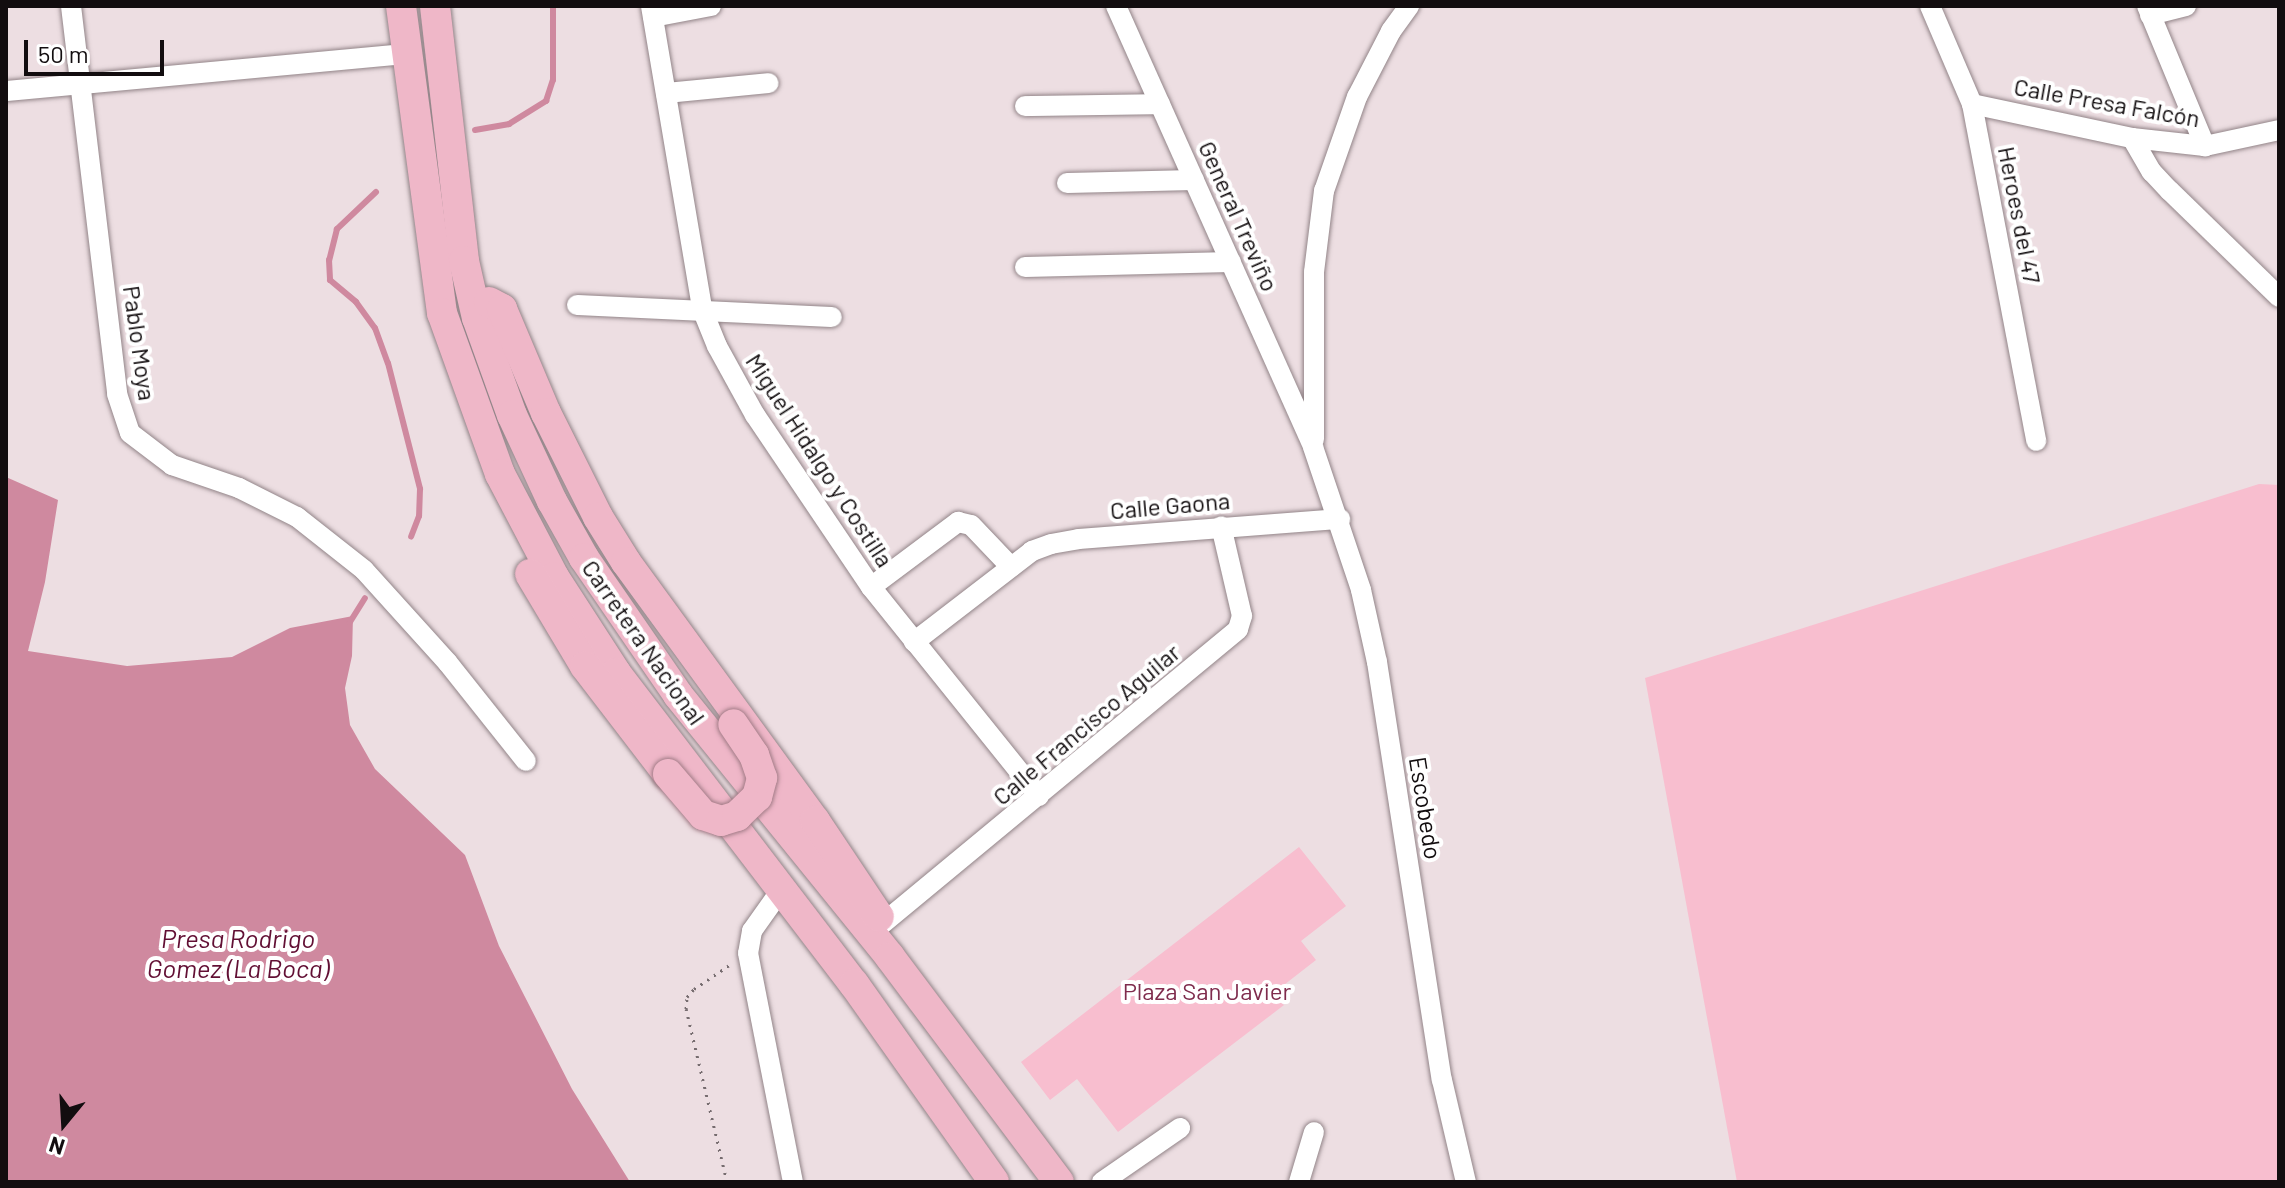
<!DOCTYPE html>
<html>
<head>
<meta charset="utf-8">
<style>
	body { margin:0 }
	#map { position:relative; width:2285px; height:1188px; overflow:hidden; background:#eddee2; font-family:Barlow,sans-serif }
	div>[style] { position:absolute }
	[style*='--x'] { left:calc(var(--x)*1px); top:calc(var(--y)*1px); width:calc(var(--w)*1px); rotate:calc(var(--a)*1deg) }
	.green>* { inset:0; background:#f8becf }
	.water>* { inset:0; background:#cf899f }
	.stream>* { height:6px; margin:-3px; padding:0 3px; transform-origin:3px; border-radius:3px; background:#cf899f }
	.path>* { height:3px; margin-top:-1.5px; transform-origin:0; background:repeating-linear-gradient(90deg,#766c6f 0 2px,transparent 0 8px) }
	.roads { filter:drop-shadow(0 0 2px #928488) drop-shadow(0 0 2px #928488) }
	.minor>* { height:20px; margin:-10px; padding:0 10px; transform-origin:10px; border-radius:10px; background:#fff }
	.highway>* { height:30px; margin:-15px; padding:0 15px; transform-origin:15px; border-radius:15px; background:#efb7c8 }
	.bridges { filter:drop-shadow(0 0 2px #a27c87) drop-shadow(0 0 2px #a27c87) }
	.highway-bridge>* { height:30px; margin:-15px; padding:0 15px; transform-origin:15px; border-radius:15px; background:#efb7c8 }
	span { translate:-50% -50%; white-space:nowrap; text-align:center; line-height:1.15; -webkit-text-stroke:8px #fff; paint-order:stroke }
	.street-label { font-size:24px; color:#120d0f }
	.park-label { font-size:24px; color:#7f2c4d }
	.water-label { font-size:26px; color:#620f34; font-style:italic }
	.frame { position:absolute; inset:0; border:8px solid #120d0f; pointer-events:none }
	.north { position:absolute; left:24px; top:1084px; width:80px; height:80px; -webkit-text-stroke:6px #fff; paint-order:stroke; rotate:198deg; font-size:22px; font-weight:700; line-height:32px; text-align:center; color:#120d0f }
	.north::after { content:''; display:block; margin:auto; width:28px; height:36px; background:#120d0f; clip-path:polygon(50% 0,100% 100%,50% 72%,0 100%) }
	.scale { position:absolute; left:24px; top:40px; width:140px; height:36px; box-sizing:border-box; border:4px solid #120d0f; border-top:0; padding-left:10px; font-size:24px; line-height:28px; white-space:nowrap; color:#120d0f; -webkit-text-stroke:6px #fff; paint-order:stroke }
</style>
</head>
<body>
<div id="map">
	<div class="green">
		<div style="clip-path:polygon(2259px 484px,2279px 485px,2279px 1182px,1737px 1182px,1645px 678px)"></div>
		<div style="clip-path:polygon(1299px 847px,1346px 906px,1301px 941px,1316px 960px,1271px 995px,1284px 1005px,1118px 1132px,1077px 1079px,1050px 1100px,1021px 1062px)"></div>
	</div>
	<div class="water">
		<div style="clip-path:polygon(6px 477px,58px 500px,45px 582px,28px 651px,127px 666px,232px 657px,290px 628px,353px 616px,352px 656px,345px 688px,350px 725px,375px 769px,465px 855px,499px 946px,572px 1089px,630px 1182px,6px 1182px)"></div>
	</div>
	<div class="stream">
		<div style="--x:475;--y:130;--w:35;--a:-10"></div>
		<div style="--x:509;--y:124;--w:44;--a:-31.9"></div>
		<div style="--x:546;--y:101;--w:22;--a:-72"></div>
		<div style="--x:553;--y:80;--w:74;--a:-90"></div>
		<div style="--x:376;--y:192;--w:54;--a:136.5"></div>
		<div style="--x:337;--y:229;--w:32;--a:104"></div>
		<div style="--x:329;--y:260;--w:20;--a:87"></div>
		<div style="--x:330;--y:280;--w:34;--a:40"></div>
		<div style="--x:356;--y:302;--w:32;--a:54"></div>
		<div style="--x:375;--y:328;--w:37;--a:70"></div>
		<div style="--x:388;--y:363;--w:130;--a:75.7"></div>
		<div style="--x:420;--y:489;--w:27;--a:92"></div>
		<div style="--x:419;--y:516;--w:22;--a:111"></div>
		<div style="--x:350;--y:622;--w:28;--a:-58"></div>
	</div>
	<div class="path">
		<div style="--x:727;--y:1182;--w:178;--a:-103.3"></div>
		<div style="--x:686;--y:1009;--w:12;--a:-85"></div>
		<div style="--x:687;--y:997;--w:11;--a:-49"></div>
		<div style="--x:694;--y:989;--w:45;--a:-34"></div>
	</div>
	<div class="roads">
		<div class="minor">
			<div style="--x:71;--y:6;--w:391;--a:83.2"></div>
			<div style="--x:117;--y:394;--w:41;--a:71.6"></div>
			<div style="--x:130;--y:433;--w:53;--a:37.3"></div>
			<div style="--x:172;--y:465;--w:71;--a:18.9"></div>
			<div style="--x:239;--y:488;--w:65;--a:26.6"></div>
			<div style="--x:297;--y:517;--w:85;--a:38.3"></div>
			<div style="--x:364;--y:570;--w:125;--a:47.9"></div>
			<div style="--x:448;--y:663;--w:125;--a:51.5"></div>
			<div style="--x:651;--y:6;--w:307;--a:80.4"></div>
			<div style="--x:702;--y:309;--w:40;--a:68"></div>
			<div style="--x:717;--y:346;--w:79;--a:61.2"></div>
			<div style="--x:755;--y:415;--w:207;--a:56"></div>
			<div style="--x:871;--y:587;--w:268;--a:51.2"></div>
			<div style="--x:1116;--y:6;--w:483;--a:65.9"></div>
			<div style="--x:1313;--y:447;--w:151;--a:71.4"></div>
			<div style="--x:1361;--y:590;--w:74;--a:77.5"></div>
			<div style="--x:1377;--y:662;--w:423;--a:81.2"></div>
			<div style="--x:1442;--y:1080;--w:105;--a:76.8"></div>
			<div style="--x:1930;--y:6;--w:107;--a:66.8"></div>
			<div style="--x:1972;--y:104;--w:343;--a:79.2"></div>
			<div style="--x:2147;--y:6;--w:152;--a:67.5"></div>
			<div style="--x:2150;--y:15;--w:37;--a:-14"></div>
			<div style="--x:653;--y:17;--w:59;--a:-10.7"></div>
			<div style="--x:6;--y:91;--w:404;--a:-5.3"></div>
			<div style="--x:666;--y:93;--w:103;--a:-5.5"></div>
			<div style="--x:1972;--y:104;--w:164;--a:12"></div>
			<div style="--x:2132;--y:138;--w:73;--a:6.3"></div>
			<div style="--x:2205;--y:146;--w:76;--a:-12.2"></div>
			<div style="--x:1025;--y:106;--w:135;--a:-0.8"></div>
			<div style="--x:2132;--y:138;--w:39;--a:60"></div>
			<div style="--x:2152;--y:172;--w:26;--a:47"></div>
			<div style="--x:2170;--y:191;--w:152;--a:44.2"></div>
			<div style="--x:1067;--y:183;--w:127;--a:-1.4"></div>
			<div style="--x:1025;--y:267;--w:206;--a:-1.4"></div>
			<div style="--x:577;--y:305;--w:255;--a:2.7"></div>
			<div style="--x:1314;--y:439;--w:167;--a:-90"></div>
			<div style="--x:1314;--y:272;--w:82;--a:-83"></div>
			<div style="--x:1324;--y:191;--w:100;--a:-70.7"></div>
			<div style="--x:1357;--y:97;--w:74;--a:-62.7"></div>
			<div style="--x:1391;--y:31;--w:31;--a:-54"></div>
			<div style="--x:871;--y:587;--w:109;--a:-36.8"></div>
			<div style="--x:958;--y:522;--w:13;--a:13"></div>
			<div style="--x:971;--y:525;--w:58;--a:46.4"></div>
			<div style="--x:914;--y:642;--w:149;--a:-37.6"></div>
			<div style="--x:1032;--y:551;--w:20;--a:-20"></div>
			<div style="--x:1051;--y:544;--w:28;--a:-10"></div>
			<div style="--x:1079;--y:539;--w:262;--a:-4.4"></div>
			<div style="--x:781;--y:890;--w:50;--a:125.3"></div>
			<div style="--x:752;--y:931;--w:22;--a:100"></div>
			<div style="--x:748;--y:953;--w:233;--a:78.9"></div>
			<div style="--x:882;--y:924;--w:462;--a:-39.6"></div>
			<div style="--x:1238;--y:629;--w:14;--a:-73"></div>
			<div style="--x:1242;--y:616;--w:92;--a:-103.1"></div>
			<div style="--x:1102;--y:1182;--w:95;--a:-34.7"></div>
			<div style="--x:1299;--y:1182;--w:52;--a:-73.3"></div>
		</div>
		<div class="highway">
			<div style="--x:401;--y:6;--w:310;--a:82.4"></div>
			<div style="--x:442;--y:313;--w:171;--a:70.2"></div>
			<div style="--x:500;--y:474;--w:116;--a:62.3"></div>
			<div style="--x:554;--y:577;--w:114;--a:57.1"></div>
			<div style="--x:616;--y:673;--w:392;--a:52.6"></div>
			<div style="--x:854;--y:984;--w:242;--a:54.7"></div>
			<div style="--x:435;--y:6;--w:257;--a:83.5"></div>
			<div style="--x:464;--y:261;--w:58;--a:77.2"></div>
			<div style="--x:477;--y:318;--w:103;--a:70.2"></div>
			<div style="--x:512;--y:415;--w:95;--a:65.1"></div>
			<div style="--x:552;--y:501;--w:65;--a:60.7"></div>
			<div style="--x:584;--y:558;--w:166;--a:55.5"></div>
			<div style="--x:678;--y:695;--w:337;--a:51"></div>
			<div style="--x:890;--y:957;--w:281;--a:53.1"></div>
			<div style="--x:489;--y:302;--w:15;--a:28"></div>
			<div style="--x:502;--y:309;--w:113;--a:67.1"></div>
			<div style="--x:546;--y:413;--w:116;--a:63.4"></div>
			<div style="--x:598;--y:517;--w:53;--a:58.1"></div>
			<div style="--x:626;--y:562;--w:321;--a:53.9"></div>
			<div style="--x:815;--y:821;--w:115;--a:56.3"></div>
			<div style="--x:530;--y:574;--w:107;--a:59.1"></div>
			<div style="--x:585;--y:666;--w:136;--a:52.5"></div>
		</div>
	</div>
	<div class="bridges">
		<div class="highway-bridge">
			<div style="--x:668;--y:774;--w:54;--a:49.5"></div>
			<div style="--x:703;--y:815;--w:19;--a:18"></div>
			<div style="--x:721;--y:821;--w:17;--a:-17"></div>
			<div style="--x:737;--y:816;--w:28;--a:-44"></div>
			<div style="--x:757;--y:797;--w:20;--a:-75"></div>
			<div style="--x:762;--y:778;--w:24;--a:-109"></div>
			<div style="--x:754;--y:755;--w:37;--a:-124"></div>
		</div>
	</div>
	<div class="street-label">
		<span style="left:2107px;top:102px;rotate:10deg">Calle Presa Falcón</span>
		<span style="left:2020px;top:215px;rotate:79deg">Heroes del 47</span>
		<span style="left:1239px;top:216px;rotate:66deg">General Treviño</span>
		<span style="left:140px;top:343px;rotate:82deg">Pablo Moya</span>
		<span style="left:820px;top:460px;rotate:57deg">Miguel Hidalgo y Costilla</span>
		<span style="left:1170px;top:505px;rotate:-5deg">Calle Gaona</span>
		<span style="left:644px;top:642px;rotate:55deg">Carretera Nacional</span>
		<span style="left:1086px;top:724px;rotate:-40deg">Calle Francisco Aguilar</span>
		<span style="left:1426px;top:808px;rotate:81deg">Escobedo</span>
	</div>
	<div class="park-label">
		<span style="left:1207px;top:991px">Plaza San Javier</span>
	</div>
	<div class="water-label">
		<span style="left:238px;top:953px">Presa Rodrigo<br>Gomez (La Boca)</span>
	</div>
	<div class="frame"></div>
	<div class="north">N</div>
	<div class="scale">50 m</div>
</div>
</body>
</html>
